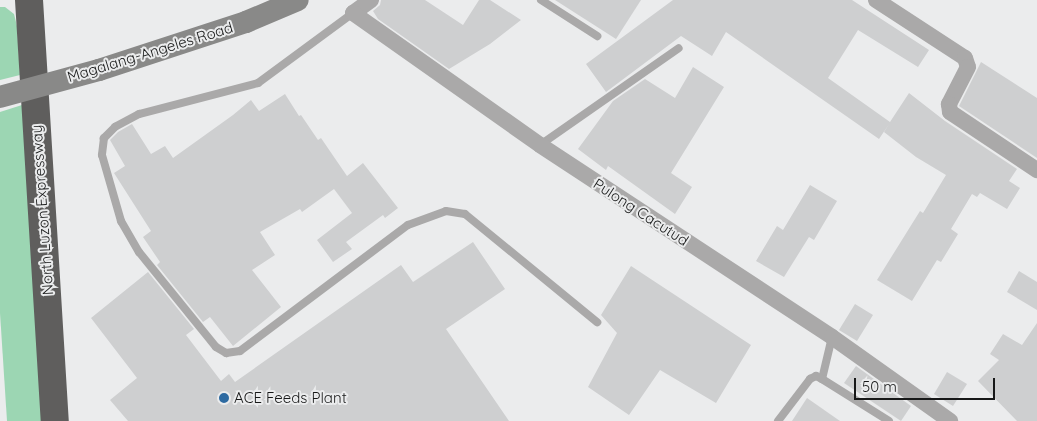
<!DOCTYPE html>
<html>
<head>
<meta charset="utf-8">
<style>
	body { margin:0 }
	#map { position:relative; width:1037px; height:421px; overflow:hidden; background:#ebeced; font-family:Quicksand,sans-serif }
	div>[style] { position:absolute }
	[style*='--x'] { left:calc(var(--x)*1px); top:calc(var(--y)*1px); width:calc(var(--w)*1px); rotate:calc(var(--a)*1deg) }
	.green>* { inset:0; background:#9cd6b3 }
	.building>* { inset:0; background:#cecfd0 }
	.lane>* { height:8px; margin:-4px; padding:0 4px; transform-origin:4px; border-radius:4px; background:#aaa9a9 }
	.street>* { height:16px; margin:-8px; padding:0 8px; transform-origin:8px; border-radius:8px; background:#aaa9a9 }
	.secondary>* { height:22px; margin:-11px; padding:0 11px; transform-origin:11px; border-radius:11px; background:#898988 }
	.highway>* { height:28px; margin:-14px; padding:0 14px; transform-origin:14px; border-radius:14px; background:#5f5e5d }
	.secondary-bridge>* { height:22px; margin:-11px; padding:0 11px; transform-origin:11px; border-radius:11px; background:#898988 }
	.dots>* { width:14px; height:14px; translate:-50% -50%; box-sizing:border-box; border:2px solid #ebeced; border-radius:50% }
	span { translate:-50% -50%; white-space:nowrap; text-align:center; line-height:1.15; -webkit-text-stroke:4px #ebeced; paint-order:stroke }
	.street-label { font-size:15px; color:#171818 }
	.poi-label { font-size:15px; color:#171818 }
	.left { translate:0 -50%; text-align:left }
	.scale { position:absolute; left:854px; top:378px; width:141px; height:22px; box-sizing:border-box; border:2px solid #171818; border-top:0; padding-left:6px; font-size:15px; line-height:18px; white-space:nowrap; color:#171818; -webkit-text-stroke:4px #ebeced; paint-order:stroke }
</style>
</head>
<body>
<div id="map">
	<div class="green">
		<div style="clip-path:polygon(0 7px,5px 7px,14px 14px,17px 26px,20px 75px,0 80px)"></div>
		<div style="clip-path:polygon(22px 105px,44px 421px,7px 421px,0 313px,0 112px)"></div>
	</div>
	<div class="building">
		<div style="clip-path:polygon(381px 0,425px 0,463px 25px,479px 0,490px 0,521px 20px,490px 44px,449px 69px,378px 19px,373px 11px,380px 5px)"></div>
		<div style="clip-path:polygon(555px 0,641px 0,616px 39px)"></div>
		<div style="clip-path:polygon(673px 0,852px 0,929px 50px,918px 67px,858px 30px,828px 78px,890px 122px,909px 93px,945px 121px,1017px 169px,1009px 181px,1020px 188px,1007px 209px,980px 193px,977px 197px,972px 194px,951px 229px,958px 234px,941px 262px,937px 260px,912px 301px,877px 280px,920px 211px,923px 213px,946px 175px,916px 157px,884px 132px,889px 124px,879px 139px,726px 32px,712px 56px,681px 36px,606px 92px,586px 64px)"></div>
		<div style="clip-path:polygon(981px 62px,1037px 98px,1037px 158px,959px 106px)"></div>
		<div style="clip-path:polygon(693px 67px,724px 87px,671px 173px,692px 187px,675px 214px,608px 166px,606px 170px,578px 149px,613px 101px,645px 79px,675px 98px)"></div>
		<div style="clip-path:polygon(285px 94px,299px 116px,301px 115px,318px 140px,321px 138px,347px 176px,363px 163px,398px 208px,385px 218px,383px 215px,346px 242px,352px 249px,333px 262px,317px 240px,352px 213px,334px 189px,302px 212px,300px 209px,260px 232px,275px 255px,252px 270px,281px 307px,233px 346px,210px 317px,203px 322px,157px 265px,160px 262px,143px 237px,151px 231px,114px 173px,125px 166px,110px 140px,118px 132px,132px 124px,151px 154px,165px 146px,173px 158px,233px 115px,251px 100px,259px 111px)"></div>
		<div style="clip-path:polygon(810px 185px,837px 201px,814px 240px,809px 237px,784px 277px,756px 261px,777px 226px,783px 230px)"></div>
		<div style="clip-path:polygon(473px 242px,505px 289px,446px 329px,509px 421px,128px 421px,110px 400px,137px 378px,91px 318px,148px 272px,194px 329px,186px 335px,221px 381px,229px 374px,235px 382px,401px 265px,413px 282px)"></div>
		<div style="clip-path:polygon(631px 266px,751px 345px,716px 403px,660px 370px,629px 415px,588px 387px,617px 333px,601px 315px)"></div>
		<div style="clip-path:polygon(1019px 271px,1037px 282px,1037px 310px,1007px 292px)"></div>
		<div style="clip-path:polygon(855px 304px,873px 315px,857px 341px,839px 330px)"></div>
		<div style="clip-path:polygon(1037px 323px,1037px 421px,1017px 421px,978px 381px,999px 360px,990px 354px,1003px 334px,1022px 345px)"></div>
		<div style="clip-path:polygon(856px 366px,911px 406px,901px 421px,844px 383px)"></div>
		<div style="clip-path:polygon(947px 372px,967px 384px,953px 406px,934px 394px)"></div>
		<div style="clip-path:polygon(807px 398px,840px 421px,792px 421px)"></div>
	</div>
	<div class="lane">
		<div style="--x:541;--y:0;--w:67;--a:32.7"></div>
		<div style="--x:353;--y:13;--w:118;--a:143.6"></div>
		<div style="--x:258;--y:83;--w:123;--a:165.4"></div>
		<div style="--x:139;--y:114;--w:27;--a:152"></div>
		<div style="--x:115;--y:127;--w:16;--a:135"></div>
		<div style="--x:104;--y:138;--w:17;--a:97"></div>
		<div style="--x:102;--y:155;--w:69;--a:73.9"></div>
		<div style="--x:121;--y:221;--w:36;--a:60"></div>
		<div style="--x:139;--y:252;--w:122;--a:51"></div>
		<div style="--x:216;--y:347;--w:12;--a:31"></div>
		<div style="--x:226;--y:353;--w:14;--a:-8"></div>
		<div style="--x:240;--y:351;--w:210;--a:-36.9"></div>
		<div style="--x:408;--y:225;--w:40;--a:-20.2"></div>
		<div style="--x:446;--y:211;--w:19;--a:9"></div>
		<div style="--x:465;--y:214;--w:171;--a:39.3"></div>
		<div style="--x:540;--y:145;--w:169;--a:-34.9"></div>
		<div style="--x:832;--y:337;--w:43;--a:103.4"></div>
		<div style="--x:822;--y:379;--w:79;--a:32.1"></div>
		<div style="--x:778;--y:421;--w:53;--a:-52.7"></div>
		<div style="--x:810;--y:379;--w:7;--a:-27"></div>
		<div style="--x:816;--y:376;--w:7;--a:27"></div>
	</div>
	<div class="street">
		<div style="--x:371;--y:0;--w:22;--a:144"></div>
		<div style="--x:353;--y:13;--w:229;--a:35.2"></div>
		<div style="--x:540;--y:145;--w:349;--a:33.3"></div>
		<div style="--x:832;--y:337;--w:145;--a:35.4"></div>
		<div style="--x:876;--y:0;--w:106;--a:33.1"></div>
		<div style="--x:965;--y:58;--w:9;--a:72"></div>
		<div style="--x:968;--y:67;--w:42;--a:117.2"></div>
		<div style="--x:949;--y:104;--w:8;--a:83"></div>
		<div style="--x:950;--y:112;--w:105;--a:33.7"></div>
	</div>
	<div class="secondary">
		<div style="--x:99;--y:70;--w:155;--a:-18.1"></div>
		<div style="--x:246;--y:22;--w:56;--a:-22.9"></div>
	</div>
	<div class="highway">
		<div style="--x:29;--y:0;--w:422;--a:86.5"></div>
	</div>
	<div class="secondary-bridge">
		<div style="--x:0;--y:97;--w:103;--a:-15.3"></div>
	</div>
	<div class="dots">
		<div style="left:224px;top:398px;background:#2d6aa1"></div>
	</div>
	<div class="street-label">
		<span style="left:150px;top:52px;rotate:-17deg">Magalang-Angeles Road</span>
		<span style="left:42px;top:210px;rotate:-94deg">North Luzon Expressway</span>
		<span style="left:641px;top:212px;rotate:33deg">Pulong Cacutud</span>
	</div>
	<div class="poi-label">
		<span class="left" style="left:234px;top:398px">ACE Feeds Plant</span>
	</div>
	<div class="scale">50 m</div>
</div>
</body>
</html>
